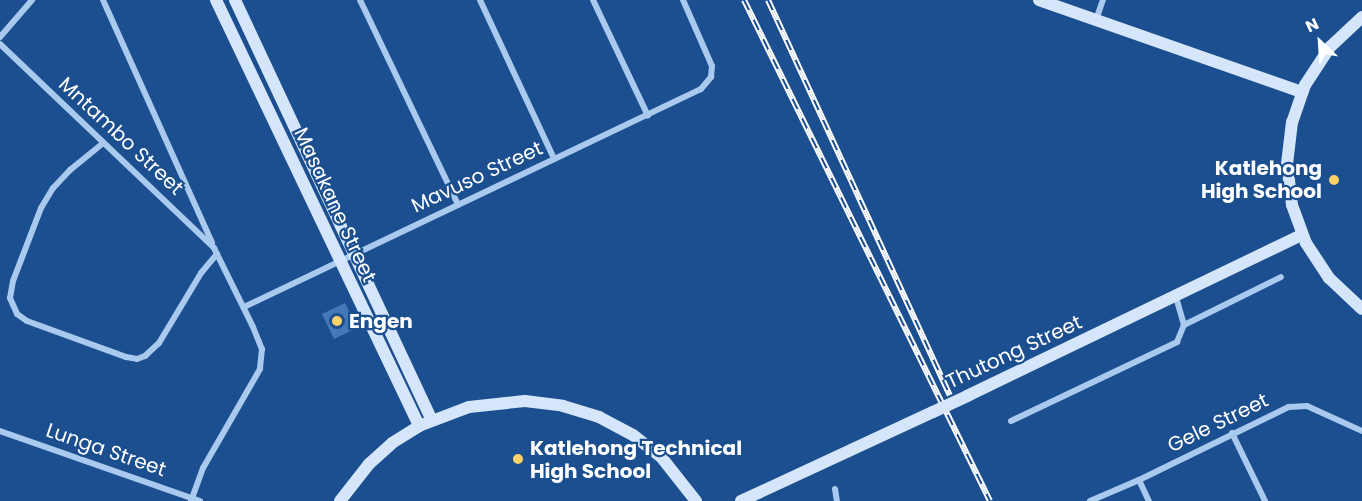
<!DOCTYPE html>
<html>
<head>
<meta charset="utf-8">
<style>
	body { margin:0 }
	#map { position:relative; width:1362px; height:501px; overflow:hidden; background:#1b4f8f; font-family:Poppins,sans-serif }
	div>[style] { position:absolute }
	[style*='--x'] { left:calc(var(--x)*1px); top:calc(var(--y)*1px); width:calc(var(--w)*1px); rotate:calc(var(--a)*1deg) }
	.building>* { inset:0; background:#4478b7 }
	.street>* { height:6px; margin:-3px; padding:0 3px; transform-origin:3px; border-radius:3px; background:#a9c9ee }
	.secondary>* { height:12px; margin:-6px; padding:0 6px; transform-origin:6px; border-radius:6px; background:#d6e6fa }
	.rail>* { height:6px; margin-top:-3px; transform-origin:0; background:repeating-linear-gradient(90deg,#1b4f8f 0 11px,#fff 0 22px); box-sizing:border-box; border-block:2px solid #fff }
	.secondary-bridge>* { height:12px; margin:-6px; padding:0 6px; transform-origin:6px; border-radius:6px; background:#d6e6fa }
	.dots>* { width:16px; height:16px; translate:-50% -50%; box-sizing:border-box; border:3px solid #1b4f8f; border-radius:50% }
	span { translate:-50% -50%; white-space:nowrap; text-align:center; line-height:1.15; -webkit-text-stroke:4.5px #1b4f8f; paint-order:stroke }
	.street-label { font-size:20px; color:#fff }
	.poi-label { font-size:20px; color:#fff; font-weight:700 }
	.right { translate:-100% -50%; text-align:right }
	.left { translate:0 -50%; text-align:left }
	.north { position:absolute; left:1290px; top:12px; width:60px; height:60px; -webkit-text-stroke:4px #1b4f8f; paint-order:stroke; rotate:335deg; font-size:16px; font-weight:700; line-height:24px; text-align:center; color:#fff }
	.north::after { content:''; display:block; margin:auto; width:21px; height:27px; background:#fff; clip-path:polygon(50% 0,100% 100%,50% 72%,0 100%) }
</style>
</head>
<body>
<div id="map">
	<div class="building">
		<div style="clip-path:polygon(345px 303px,357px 328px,334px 339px,322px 314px)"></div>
	</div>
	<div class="street">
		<div style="--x:103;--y:0;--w:266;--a:65.8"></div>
		<div style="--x:360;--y:0;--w:227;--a:64.4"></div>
		<div style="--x:480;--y:0;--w:175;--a:65"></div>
		<div style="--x:593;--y:0;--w:128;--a:64.6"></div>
		<div style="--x:1096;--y:20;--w:21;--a:-71"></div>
		<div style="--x:0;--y:37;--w:49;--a:-49.1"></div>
		<div style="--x:0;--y:44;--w:296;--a:43.6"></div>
		<div style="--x:214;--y:248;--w:88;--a:63.7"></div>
		<div style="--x:253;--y:327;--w:24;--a:68"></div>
		<div style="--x:262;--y:349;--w:20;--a:96"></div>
		<div style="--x:260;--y:369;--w:114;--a:119.9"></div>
		<div style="--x:203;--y:468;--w:35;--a:110"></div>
		<div style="--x:102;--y:144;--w:41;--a:140.9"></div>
		<div style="--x:70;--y:170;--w:25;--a:133"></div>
		<div style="--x:53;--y:188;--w:23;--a:121"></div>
		<div style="--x:41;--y:208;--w:78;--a:111"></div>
		<div style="--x:13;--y:281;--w:17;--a:100"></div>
		<div style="--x:10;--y:298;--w:17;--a:66"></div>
		<div style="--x:17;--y:314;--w:12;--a:35"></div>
		<div style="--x:27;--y:321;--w:105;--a:20"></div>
		<div style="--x:126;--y:357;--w:11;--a:10"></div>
		<div style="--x:137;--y:359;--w:9;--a:-21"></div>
		<div style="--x:145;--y:356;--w:19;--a:-43"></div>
		<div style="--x:159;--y:343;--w:82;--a:-59"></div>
		<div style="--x:201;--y:273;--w:25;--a:-50"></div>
		<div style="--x:244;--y:307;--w:506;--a:-25.5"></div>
		<div style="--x:701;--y:89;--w:16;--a:-50"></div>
		<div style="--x:711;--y:77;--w:11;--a:-85"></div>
		<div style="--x:712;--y:66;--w:72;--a:-113.7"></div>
		<div style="--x:1184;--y:325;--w:108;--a:-26.3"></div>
		<div style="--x:1011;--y:421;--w:184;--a:-25.4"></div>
		<div style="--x:1177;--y:342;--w:18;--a:-68"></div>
		<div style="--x:1184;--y:325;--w:29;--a:-106"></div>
		<div style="--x:0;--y:431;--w:212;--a:19.3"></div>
		<div style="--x:1232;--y:433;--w:76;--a:64.1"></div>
		<div style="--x:1139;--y:480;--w:23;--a:65"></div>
		<div style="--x:835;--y:489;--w:12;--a:81"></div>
		<div style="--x:1090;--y:501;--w:53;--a:-23.2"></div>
		<div style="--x:1139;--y:480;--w:167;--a:-26"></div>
		<div style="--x:1289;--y:407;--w:18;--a:-3"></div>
		<div style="--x:1307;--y:406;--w:60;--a:24.4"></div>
	</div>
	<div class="secondary">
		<div style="--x:216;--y:0;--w:472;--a:64.5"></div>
		<div style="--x:235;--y:0;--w:464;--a:64.9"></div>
		<div style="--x:1039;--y:0;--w:279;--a:19.3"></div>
		<div style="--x:1362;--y:17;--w:44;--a:136.8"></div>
		<div style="--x:1330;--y:47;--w:45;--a:123.3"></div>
		<div style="--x:1305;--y:85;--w:39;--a:109"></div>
		<div style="--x:1292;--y:122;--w:42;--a:96.8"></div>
		<div style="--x:1287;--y:164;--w:41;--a:83"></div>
		<div style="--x:1292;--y:205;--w:40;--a:69.8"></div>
		<div style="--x:1306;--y:243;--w:42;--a:56.7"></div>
		<div style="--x:1329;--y:278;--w:45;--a:43.2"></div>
		<div style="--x:967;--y:396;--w:372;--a:-25.7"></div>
		<div style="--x:340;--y:501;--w:47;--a:-51.9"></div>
		<div style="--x:369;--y:464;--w:31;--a:-42"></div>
		<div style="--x:392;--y:443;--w:32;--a:-32"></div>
		<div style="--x:419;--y:426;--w:53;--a:-20.8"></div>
		<div style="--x:469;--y:407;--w:56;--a:-6.1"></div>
		<div style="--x:525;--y:401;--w:38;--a:7"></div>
		<div style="--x:563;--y:406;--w:38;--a:17"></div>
		<div style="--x:599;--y:417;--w:38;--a:28"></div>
		<div style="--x:633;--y:435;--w:37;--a:38"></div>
		<div style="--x:662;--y:458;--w:55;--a:51.7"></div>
		<div style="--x:741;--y:501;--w:212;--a:-24.9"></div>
	</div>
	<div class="rail">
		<div style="--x:744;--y:0;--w:558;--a:63.85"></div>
		<div style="--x:768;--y:0;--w:435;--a:65.3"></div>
	</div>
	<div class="secondary-bridge">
		<div style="--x:933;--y:412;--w:38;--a:-25"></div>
	</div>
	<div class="dots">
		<div style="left:1334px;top:180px;background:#ffd166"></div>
		<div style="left:337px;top:321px;background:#ffd166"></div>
		<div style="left:518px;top:459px;background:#ffd166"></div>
	</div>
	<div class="street-label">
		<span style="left:121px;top:136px;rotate:43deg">Mntambo Street</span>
		<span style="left:477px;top:177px;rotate:-25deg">Mavuso Street</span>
		<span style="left:335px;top:205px;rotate:65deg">Masakane Street</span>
		<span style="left:1014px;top:352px;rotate:-25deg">Thutong Street</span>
		<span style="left:1218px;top:423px;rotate:-26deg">Gele Street</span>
		<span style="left:106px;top:450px;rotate:19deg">Lunga Street</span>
	</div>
	<div class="poi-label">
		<span class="right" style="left:1322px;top:180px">Katlehong<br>High School</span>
		<span class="left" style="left:349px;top:321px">Engen</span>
		<span class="left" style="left:530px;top:460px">Katlehong Technical<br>High School</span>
	</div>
	<div class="north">N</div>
</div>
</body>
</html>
